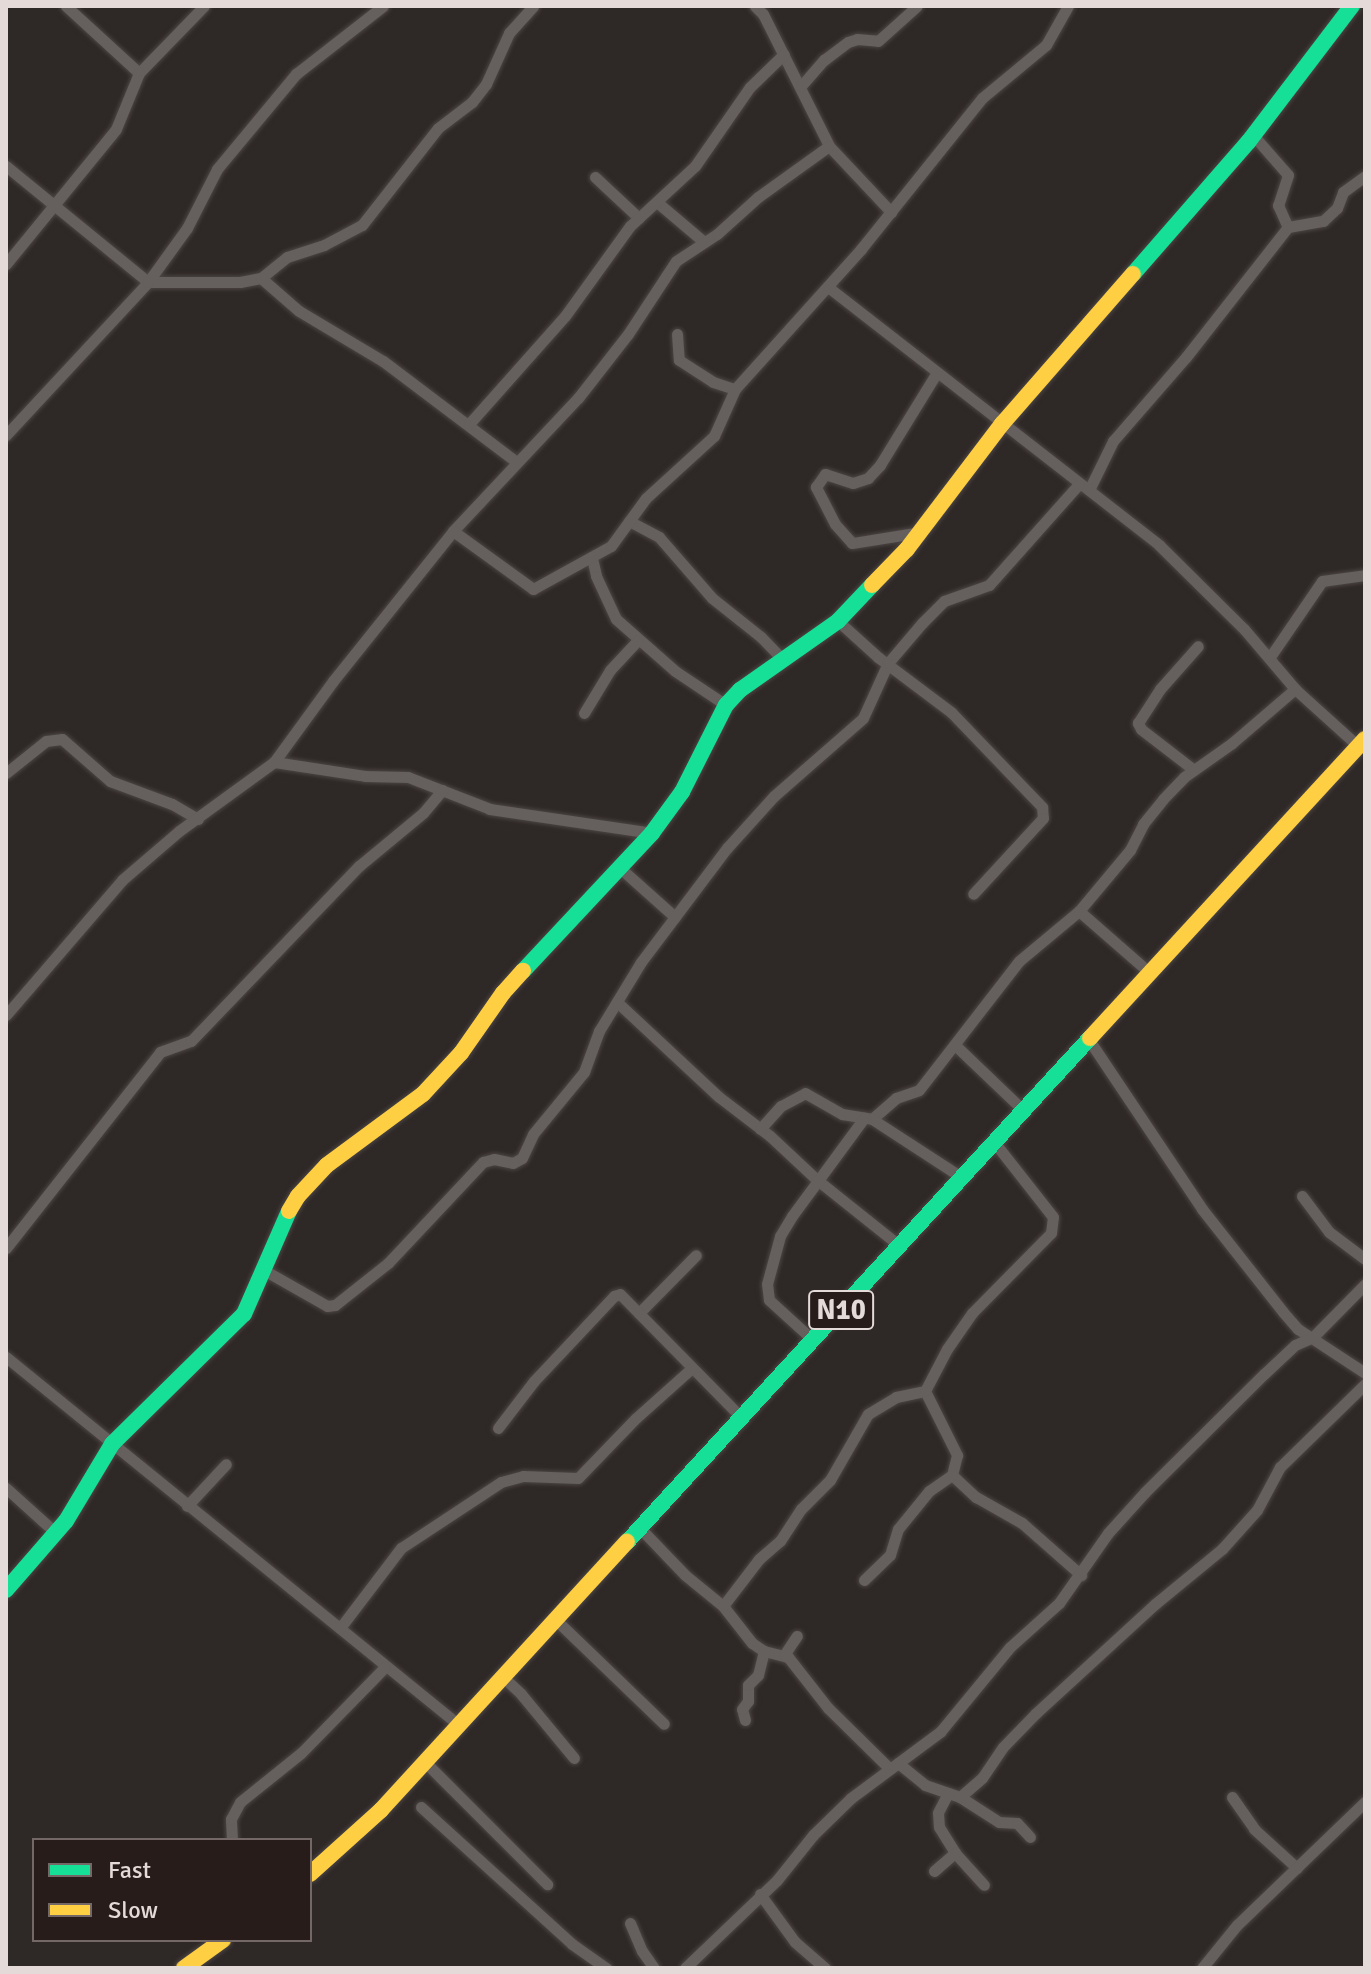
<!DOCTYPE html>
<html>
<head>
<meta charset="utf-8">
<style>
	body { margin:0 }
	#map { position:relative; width:1371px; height:1974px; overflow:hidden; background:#2e2826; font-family:Signika,sans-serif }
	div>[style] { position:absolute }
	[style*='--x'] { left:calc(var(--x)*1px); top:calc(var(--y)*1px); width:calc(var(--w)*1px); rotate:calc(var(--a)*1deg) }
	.roads { filter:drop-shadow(0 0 2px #4b4544) drop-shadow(0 0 2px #4b4544) }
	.street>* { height:11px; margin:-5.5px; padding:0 5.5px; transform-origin:5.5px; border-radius:5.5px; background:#655f5d }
	.fast>* { height:16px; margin:-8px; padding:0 8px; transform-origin:8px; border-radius:8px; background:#16e098 }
	.slow>* { height:16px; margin:-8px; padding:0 8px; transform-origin:8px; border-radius:8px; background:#ffcf43 }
	span { translate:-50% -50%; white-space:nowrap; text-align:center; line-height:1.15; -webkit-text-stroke:6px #281c1a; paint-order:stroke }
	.shield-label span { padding:2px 6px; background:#281c1a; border:2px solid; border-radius:6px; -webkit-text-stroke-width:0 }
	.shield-label { font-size:28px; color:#e4dbd9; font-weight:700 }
	.frame { position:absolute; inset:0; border:8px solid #e4dbd9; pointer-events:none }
	.legend { position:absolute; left:32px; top:1838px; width:280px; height:104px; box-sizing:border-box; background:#281c1a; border:2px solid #736866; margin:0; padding:10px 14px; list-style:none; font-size:24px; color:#e4dbd9 }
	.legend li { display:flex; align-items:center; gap:16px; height:40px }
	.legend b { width:40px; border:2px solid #736866 }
</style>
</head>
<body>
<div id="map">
	<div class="roads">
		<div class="street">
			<div style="--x:66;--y:6;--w:99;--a:42.5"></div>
			<div style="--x:139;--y:73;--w:93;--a:-45.9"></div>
			<div style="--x:755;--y:6;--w:11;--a:45"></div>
			<div style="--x:763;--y:14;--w:148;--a:63.4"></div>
			<div style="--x:829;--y:146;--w:91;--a:46.8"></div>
			<div style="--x:801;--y:86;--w:35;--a:-49"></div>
			<div style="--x:824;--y:60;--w:30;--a:-37"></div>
			<div style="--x:848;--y:42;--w:9;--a:-18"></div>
			<div style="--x:857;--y:39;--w:21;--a:5"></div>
			<div style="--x:878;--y:41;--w:52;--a:-41.9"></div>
			<div style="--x:1253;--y:135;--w:53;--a:48.8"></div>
			<div style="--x:1288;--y:175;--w:32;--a:108"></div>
			<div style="--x:1278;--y:205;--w:24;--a:66"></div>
			<div style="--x:6;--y:166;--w:183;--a:39.2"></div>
			<div style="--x:148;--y:282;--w:92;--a:0"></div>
			<div style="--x:240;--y:282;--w:21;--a:-11"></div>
			<div style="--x:261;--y:278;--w:33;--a:-39"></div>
			<div style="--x:287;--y:257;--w:39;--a:-18"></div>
			<div style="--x:324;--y:245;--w:43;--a:-27.8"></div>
			<div style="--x:362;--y:225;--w:123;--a:-51.9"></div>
			<div style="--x:438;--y:128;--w:43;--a:-37.4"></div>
			<div style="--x:472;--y:102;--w:23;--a:-52"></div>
			<div style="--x:486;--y:84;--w:56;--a:-65.7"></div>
			<div style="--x:509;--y:33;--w:36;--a:-48"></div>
			<div style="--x:595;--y:177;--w:60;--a:43"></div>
			<div style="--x:658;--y:203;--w:60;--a:40.3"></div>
			<div style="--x:6;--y:264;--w:174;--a:-50.8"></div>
			<div style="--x:116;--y:129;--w:61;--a:-67.7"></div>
			<div style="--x:261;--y:278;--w:50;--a:41"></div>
			<div style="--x:299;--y:311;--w:98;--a:30.8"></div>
			<div style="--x:383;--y:361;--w:166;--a:37.1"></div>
			<div style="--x:828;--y:287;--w:420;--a:37.9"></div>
			<div style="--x:1159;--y:545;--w:120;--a:44.7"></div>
			<div style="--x:1244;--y:629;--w:79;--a:49.6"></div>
			<div style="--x:1295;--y:689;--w:85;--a:42.1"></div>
			<div style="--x:677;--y:334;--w:26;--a:86"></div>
			<div style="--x:679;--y:360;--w:40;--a:32.9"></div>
			<div style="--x:713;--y:382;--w:23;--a:18"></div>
			<div style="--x:469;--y:424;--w:144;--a:-48.4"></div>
			<div style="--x:565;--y:316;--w:111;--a:-54.2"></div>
			<div style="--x:630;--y:226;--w:88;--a:-42.7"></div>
			<div style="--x:695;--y:166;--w:96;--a:-55.2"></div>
			<div style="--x:750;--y:87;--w:47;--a:-44.1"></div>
			<div style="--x:6;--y:435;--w:209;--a:-47.1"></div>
			<div style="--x:148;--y:282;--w:67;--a:-54.2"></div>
			<div style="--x:187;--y:228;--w:66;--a:-63"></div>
			<div style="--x:217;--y:169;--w:124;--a:-50.3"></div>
			<div style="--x:296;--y:74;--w:110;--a:-38"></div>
			<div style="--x:1089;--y:490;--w:55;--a:-63.9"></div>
			<div style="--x:1113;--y:441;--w:111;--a:-49"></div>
			<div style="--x:1186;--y:357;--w:165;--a:-51.9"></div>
			<div style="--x:1288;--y:227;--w:36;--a:-10"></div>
			<div style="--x:1323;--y:221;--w:19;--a:-43"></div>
			<div style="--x:1337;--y:208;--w:17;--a:-69"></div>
			<div style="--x:1343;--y:192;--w:27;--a:-36"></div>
			<div style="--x:629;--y:521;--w:34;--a:28"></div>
			<div style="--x:659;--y:537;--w:81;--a:49"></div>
			<div style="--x:712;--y:598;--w:63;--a:38.5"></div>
			<div style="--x:761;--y:637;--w:32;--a:46"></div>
			<div style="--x:453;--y:531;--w:183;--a:-46.8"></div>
			<div style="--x:578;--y:398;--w:81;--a:-52"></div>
			<div style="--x:628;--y:334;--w:87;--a:-56.7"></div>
			<div style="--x:676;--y:261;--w:49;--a:-33.4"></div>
			<div style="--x:717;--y:234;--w:55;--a:-42.1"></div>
			<div style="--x:758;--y:197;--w:87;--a:-35.7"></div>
			<div style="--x:921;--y:532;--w:70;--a:170.9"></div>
			<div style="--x:852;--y:543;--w:25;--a:-132"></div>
			<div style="--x:835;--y:524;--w:42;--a:-117.2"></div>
			<div style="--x:816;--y:487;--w:16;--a:-55"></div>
			<div style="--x:825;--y:474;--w:29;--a:18"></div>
			<div style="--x:853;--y:483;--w:16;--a:-18"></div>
			<div style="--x:868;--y:478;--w:18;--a:-47"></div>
			<div style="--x:880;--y:465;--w:107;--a:-58.4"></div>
			<div style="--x:592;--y:558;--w:18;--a:77"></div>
			<div style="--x:596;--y:576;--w:47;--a:65.1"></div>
			<div style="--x:616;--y:619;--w:79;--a:41.4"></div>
			<div style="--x:675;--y:671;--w:61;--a:33.7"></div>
			<div style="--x:838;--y:621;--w:55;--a:42.1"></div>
			<div style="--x:879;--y:658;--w:90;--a:36.9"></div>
			<div style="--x:951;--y:712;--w:132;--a:46.2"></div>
			<div style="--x:1042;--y:807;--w:11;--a:85"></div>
			<div style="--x:1043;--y:818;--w:103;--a:132.6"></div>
			<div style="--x:1270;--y:657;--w:92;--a:-55.6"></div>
			<div style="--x:1322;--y:581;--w:43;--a:-7.9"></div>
			<div style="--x:584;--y:713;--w:50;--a:-58.8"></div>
			<div style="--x:610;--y:670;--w:41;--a:-47"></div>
			<div style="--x:274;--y:762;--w:92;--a:8.7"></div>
			<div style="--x:365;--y:776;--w:43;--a:1.3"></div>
			<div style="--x:408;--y:777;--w:88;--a:21.3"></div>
			<div style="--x:490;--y:809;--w:164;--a:8.4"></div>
			<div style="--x:1194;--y:770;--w:67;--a:-142.3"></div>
			<div style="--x:1141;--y:729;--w:7;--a:-117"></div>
			<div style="--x:1138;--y:723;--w:40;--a:-57.1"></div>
			<div style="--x:1160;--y:689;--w:57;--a:-48.5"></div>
			<div style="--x:6;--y:773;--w:51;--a:-38.7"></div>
			<div style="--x:46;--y:741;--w:16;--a:-7"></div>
			<div style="--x:62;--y:739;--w:64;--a:41.2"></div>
			<div style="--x:110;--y:781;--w:66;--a:20.4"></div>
			<div style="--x:172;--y:804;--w:30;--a:30"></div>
			<div style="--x:619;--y:867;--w:75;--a:41.8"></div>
			<div style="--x:1079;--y:911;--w:80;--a:-50.1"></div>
			<div style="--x:1130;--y:850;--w:29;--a:-63"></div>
			<div style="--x:1143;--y:824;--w:32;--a:-51"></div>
			<div style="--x:1163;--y:799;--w:30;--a:-46"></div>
			<div style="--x:1184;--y:777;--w:59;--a:-35.3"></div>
			<div style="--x:1232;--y:743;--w:83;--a:-40.6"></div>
			<div style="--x:617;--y:1002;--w:139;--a:43"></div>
			<div style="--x:719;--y:1097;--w:64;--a:37.4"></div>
			<div style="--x:770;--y:1136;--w:63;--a:43.1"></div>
			<div style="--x:816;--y:1179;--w:107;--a:38.6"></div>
			<div style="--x:6;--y:1015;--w:178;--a:-49.3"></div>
			<div style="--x:122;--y:880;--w:75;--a:-40.7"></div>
			<div style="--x:179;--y:831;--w:117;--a:-36"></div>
			<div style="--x:274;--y:762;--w:100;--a:-53.9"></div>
			<div style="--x:333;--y:681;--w:192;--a:-51.3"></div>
			<div style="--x:453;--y:531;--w:99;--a:35.9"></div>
			<div style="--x:533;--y:589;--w:89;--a:-28.9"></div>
			<div style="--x:611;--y:546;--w:59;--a:-53.9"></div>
			<div style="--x:646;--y:498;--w:92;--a:-42.4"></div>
			<div style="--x:714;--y:436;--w:51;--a:-65.9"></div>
			<div style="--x:735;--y:389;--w:188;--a:-48"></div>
			<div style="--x:861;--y:249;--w:193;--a:-51.3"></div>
			<div style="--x:982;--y:98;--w:83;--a:-39.6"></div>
			<div style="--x:1046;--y:45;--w:45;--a:-60.6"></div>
			<div style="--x:1089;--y:1040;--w:203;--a:56.2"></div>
			<div style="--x:1202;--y:1209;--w:131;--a:51.8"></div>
			<div style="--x:1283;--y:1312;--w:23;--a:49"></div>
			<div style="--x:1298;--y:1329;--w:80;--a:33.3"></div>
			<div style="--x:955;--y:1045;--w:95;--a:43.7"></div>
			<div style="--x:872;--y:1119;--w:32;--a:-41"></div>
			<div style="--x:896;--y:1098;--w:24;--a:-19"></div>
			<div style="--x:919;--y:1090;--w:163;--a:-52.2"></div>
			<div style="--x:1019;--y:961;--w:78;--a:-39.8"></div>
			<div style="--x:1079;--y:911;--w:94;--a:41.1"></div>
			<div style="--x:760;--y:1129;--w:31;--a:-48"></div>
			<div style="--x:781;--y:1106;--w:27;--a:-28"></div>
			<div style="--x:805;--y:1093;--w:43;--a:29.6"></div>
			<div style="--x:842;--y:1114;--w:30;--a:9"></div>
			<div style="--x:872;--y:1119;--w:108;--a:33"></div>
			<div style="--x:1302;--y:1196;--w:45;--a:53.1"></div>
			<div style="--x:1329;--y:1232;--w:45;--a:36.9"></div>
			<div style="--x:6;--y:1248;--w:249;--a:-51.8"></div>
			<div style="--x:160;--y:1052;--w:33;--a:-20"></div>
			<div style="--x:191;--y:1041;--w:243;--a:-46.2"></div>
			<div style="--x:359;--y:866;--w:83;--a:-39.6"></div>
			<div style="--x:423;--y:813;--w:30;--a:-50"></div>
			<div style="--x:262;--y:1269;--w:75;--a:29.6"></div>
			<div style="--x:327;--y:1306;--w:8;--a:-7"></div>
			<div style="--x:335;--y:1305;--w:68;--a:-38.4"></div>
			<div style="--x:388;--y:1263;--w:139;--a:-46.8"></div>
			<div style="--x:483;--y:1162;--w:11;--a:-15"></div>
			<div style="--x:494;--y:1159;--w:19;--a:12"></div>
			<div style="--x:513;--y:1163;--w:10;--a:-29"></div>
			<div style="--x:522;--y:1158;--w:26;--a:-65"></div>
			<div style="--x:533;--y:1134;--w:80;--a:-50.6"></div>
			<div style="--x:584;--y:1072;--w:44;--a:-69.9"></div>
			<div style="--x:599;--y:1031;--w:81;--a:-58.7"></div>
			<div style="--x:641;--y:962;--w:143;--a:-53"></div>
			<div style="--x:727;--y:848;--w:70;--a:-47.9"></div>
			<div style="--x:774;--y:796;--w:118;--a:-41.2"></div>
			<div style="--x:863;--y:718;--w:60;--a:-65.6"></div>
			<div style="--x:888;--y:663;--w:52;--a:-49.6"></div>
			<div style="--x:922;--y:623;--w:31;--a:-45"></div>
			<div style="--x:944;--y:601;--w:48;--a:-19.6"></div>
			<div style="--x:989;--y:585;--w:134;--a:-48.3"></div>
			<div style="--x:639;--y:1313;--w:81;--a:-45.5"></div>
			<div style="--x:813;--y:1340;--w:59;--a:-137.7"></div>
			<div style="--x:769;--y:1300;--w:16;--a:-97"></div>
			<div style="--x:767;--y:1284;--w:50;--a:-74.8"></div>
			<div style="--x:780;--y:1236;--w:23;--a:-59"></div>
			<div style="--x:792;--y:1216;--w:122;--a:-53.7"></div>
			<div style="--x:6;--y:1357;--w:584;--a:39.09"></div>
			<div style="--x:925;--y:1391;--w:72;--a:63.4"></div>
			<div style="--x:957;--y:1455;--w:21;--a:104"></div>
			<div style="--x:952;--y:1475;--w:33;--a:43"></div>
			<div style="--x:976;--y:1497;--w:53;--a:29.5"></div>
			<div style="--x:1022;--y:1523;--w:79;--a:41.4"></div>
			<div style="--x:498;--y:1428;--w:59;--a:-52.5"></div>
			<div style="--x:534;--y:1381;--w:117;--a:-46.7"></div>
			<div style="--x:614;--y:1296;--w:6;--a:-18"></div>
			<div style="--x:620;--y:1294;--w:173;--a:45.5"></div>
			<div style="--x:6;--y:1488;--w:67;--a:42"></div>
			<div style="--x:187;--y:1506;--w:57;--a:-47.1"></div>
			<div style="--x:639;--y:1527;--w:66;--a:46.2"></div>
			<div style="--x:685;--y:1575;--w:49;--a:39.2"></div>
			<div style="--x:723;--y:1606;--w:47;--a:51.9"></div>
			<div style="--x:752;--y:1643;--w:14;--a:34"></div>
			<div style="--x:764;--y:1651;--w:25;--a:14"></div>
			<div style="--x:788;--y:1657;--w:65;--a:51.9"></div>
			<div style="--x:828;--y:1708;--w:87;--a:44.5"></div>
			<div style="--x:864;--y:1580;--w:36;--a:-44"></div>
			<div style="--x:890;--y:1555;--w:27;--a:-73"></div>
			<div style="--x:898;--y:1529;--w:49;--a:-50.8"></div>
			<div style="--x:929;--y:1491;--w:28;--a:-35"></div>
			<div style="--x:723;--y:1606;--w:59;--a:-52.5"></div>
			<div style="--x:759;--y:1559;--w:28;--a:-41"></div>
			<div style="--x:780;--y:1541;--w:38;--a:-57"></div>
			<div style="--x:801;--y:1509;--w:41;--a:-45"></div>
			<div style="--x:830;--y:1480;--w:76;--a:-60.1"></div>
			<div style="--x:868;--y:1414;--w:33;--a:-31"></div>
			<div style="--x:896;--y:1397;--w:30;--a:-12"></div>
			<div style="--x:925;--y:1391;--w:47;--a:-62.4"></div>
			<div style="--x:947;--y:1349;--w:44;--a:-55.2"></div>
			<div style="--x:972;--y:1313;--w:112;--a:-45.4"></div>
			<div style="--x:1051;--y:1233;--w:16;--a:-83"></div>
			<div style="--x:1053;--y:1217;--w:94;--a:-128.1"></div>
			<div style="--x:555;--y:1619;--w:151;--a:43.9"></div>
			<div style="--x:340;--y:1628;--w:101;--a:-52.7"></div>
			<div style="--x:401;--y:1548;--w:120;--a:-33.4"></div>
			<div style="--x:501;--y:1482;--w:23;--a:-15"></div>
			<div style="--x:523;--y:1476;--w:55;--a:2.1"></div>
			<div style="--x:578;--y:1478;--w:83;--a:-46"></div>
			<div style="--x:636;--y:1418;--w:75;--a:-41.8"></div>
			<div style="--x:784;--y:1655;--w:23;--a:-56"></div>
			<div style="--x:503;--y:1677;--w:25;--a:43"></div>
			<div style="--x:521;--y:1694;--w:83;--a:50.4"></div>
			<div style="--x:745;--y:1720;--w:11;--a:-105"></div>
			<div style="--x:742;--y:1709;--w:10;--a:-53"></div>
			<div style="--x:748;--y:1701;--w:16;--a:-90"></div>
			<div style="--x:748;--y:1685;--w:14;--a:-45"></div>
			<div style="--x:758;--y:1675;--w:25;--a:-76"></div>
			<div style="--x:425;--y:1762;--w:173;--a:45"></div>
			<div style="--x:898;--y:1763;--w:35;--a:39"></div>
			<div style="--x:925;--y:1785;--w:37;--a:19"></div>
			<div style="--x:960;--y:1797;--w:46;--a:32.7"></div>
			<div style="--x:999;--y:1822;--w:18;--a:3"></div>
			<div style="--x:1017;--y:1823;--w:19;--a:47"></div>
			<div style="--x:948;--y:1793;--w:22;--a:117"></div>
			<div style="--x:938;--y:1813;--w:14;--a:86"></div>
			<div style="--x:939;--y:1827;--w:31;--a:58"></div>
			<div style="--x:955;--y:1853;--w:43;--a:47.8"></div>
			<div style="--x:960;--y:1797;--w:29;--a:-41"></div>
			<div style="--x:982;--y:1778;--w:37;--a:-56"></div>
			<div style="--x:1003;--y:1747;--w:47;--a:-45.9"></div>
			<div style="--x:1036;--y:1713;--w:161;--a:-42.5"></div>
			<div style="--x:1155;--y:1604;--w:87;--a:-39.4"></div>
			<div style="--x:1222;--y:1549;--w:52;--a:-48.1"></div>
			<div style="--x:1257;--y:1510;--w:49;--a:-61.9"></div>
			<div style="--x:1280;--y:1467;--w:119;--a:-44.3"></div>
			<div style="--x:1232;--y:1797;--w:39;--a:55"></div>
			<div style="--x:1254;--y:1829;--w:58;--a:42.2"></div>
			<div style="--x:421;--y:1807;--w:204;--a:42.2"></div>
			<div style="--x:572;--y:1944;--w:42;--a:35.2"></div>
			<div style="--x:232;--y:1840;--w:21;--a:-93"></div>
			<div style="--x:231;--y:1819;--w:19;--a:-62"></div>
			<div style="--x:240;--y:1802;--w:78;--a:-38.8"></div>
			<div style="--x:301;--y:1753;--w:120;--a:-45.7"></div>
			<div style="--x:934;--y:1871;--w:28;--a:-41"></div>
			<div style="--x:760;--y:1894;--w:59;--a:53.9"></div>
			<div style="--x:795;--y:1942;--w:40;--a:41"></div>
			<div style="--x:630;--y:1923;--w:30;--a:67"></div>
			<div style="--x:642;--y:1951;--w:21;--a:55"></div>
			<div style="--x:685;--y:1968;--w:127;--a:-43.7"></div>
			<div style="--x:777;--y:1880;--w:58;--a:-51.3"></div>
			<div style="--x:813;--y:1835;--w:53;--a:-44.2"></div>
			<div style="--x:851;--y:1798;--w:111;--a:-36.6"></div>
			<div style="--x:940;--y:1732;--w:110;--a:-50.5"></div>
			<div style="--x:1010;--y:1647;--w:66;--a:-41.9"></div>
			<div style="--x:1059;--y:1603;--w:85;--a:-55"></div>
			<div style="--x:1108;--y:1533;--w:55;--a:-47.9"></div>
			<div style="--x:1145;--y:1492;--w:168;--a:-44.8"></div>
			<div style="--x:1264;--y:1374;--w:42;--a:-43.1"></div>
			<div style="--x:1295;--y:1345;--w:20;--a:-24"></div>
			<div style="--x:1313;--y:1337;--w:74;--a:-45.5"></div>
			<div style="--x:1202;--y:1968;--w:55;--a:-50.9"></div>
			<div style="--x:1237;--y:1925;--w:178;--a:-43.9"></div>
		</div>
		<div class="fast">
			<div style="--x:1133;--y:274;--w:176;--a:-48.9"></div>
			<div style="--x:1249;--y:141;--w:170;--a:-52.7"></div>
			<div style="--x:523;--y:971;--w:189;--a:-46.9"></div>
			<div style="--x:652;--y:833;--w:51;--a:-53.8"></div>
			<div style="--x:682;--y:792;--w:97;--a:-63.2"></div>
			<div style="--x:726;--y:705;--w:21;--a:-47"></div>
			<div style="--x:740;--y:690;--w:120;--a:-35.1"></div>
			<div style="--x:838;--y:621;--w:50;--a:-46.6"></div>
			<div style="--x:627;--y:1542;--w:684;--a:-47.43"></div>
			<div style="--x:6;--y:1590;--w:91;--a:-49"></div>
			<div style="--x:66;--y:1521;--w:90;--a:-59.1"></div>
			<div style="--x:112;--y:1444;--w:185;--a:-44.6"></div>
			<div style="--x:244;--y:1314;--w:112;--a:-66.4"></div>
		</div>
		<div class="slow">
			<div style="--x:872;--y:585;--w:50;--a:-45.8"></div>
			<div style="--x:907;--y:549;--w:157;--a:-52.8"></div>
			<div style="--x:1002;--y:424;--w:199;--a:-48.9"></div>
			<div style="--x:1090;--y:1038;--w:406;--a:-47.4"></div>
			<div style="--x:289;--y:1211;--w:17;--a:-59"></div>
			<div style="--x:298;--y:1196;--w:42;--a:-46.9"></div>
			<div style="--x:327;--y:1165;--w:119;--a:-36.5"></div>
			<div style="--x:423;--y:1094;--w:56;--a:-47.2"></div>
			<div style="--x:461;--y:1053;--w:73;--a:-55"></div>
			<div style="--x:503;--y:993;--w:30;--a:-48"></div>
			<div style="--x:310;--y:1874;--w:96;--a:-42"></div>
			<div style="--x:381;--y:1810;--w:364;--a:-47.5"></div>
			<div style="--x:184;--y:1968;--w:48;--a:-35.7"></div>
		</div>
	</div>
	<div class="shield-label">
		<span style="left:841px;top:1310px">N10</span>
	</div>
	<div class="frame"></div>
	<ul class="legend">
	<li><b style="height:10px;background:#16e098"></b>Fast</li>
	<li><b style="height:10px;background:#ffcf43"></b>Slow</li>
	</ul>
</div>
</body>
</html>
